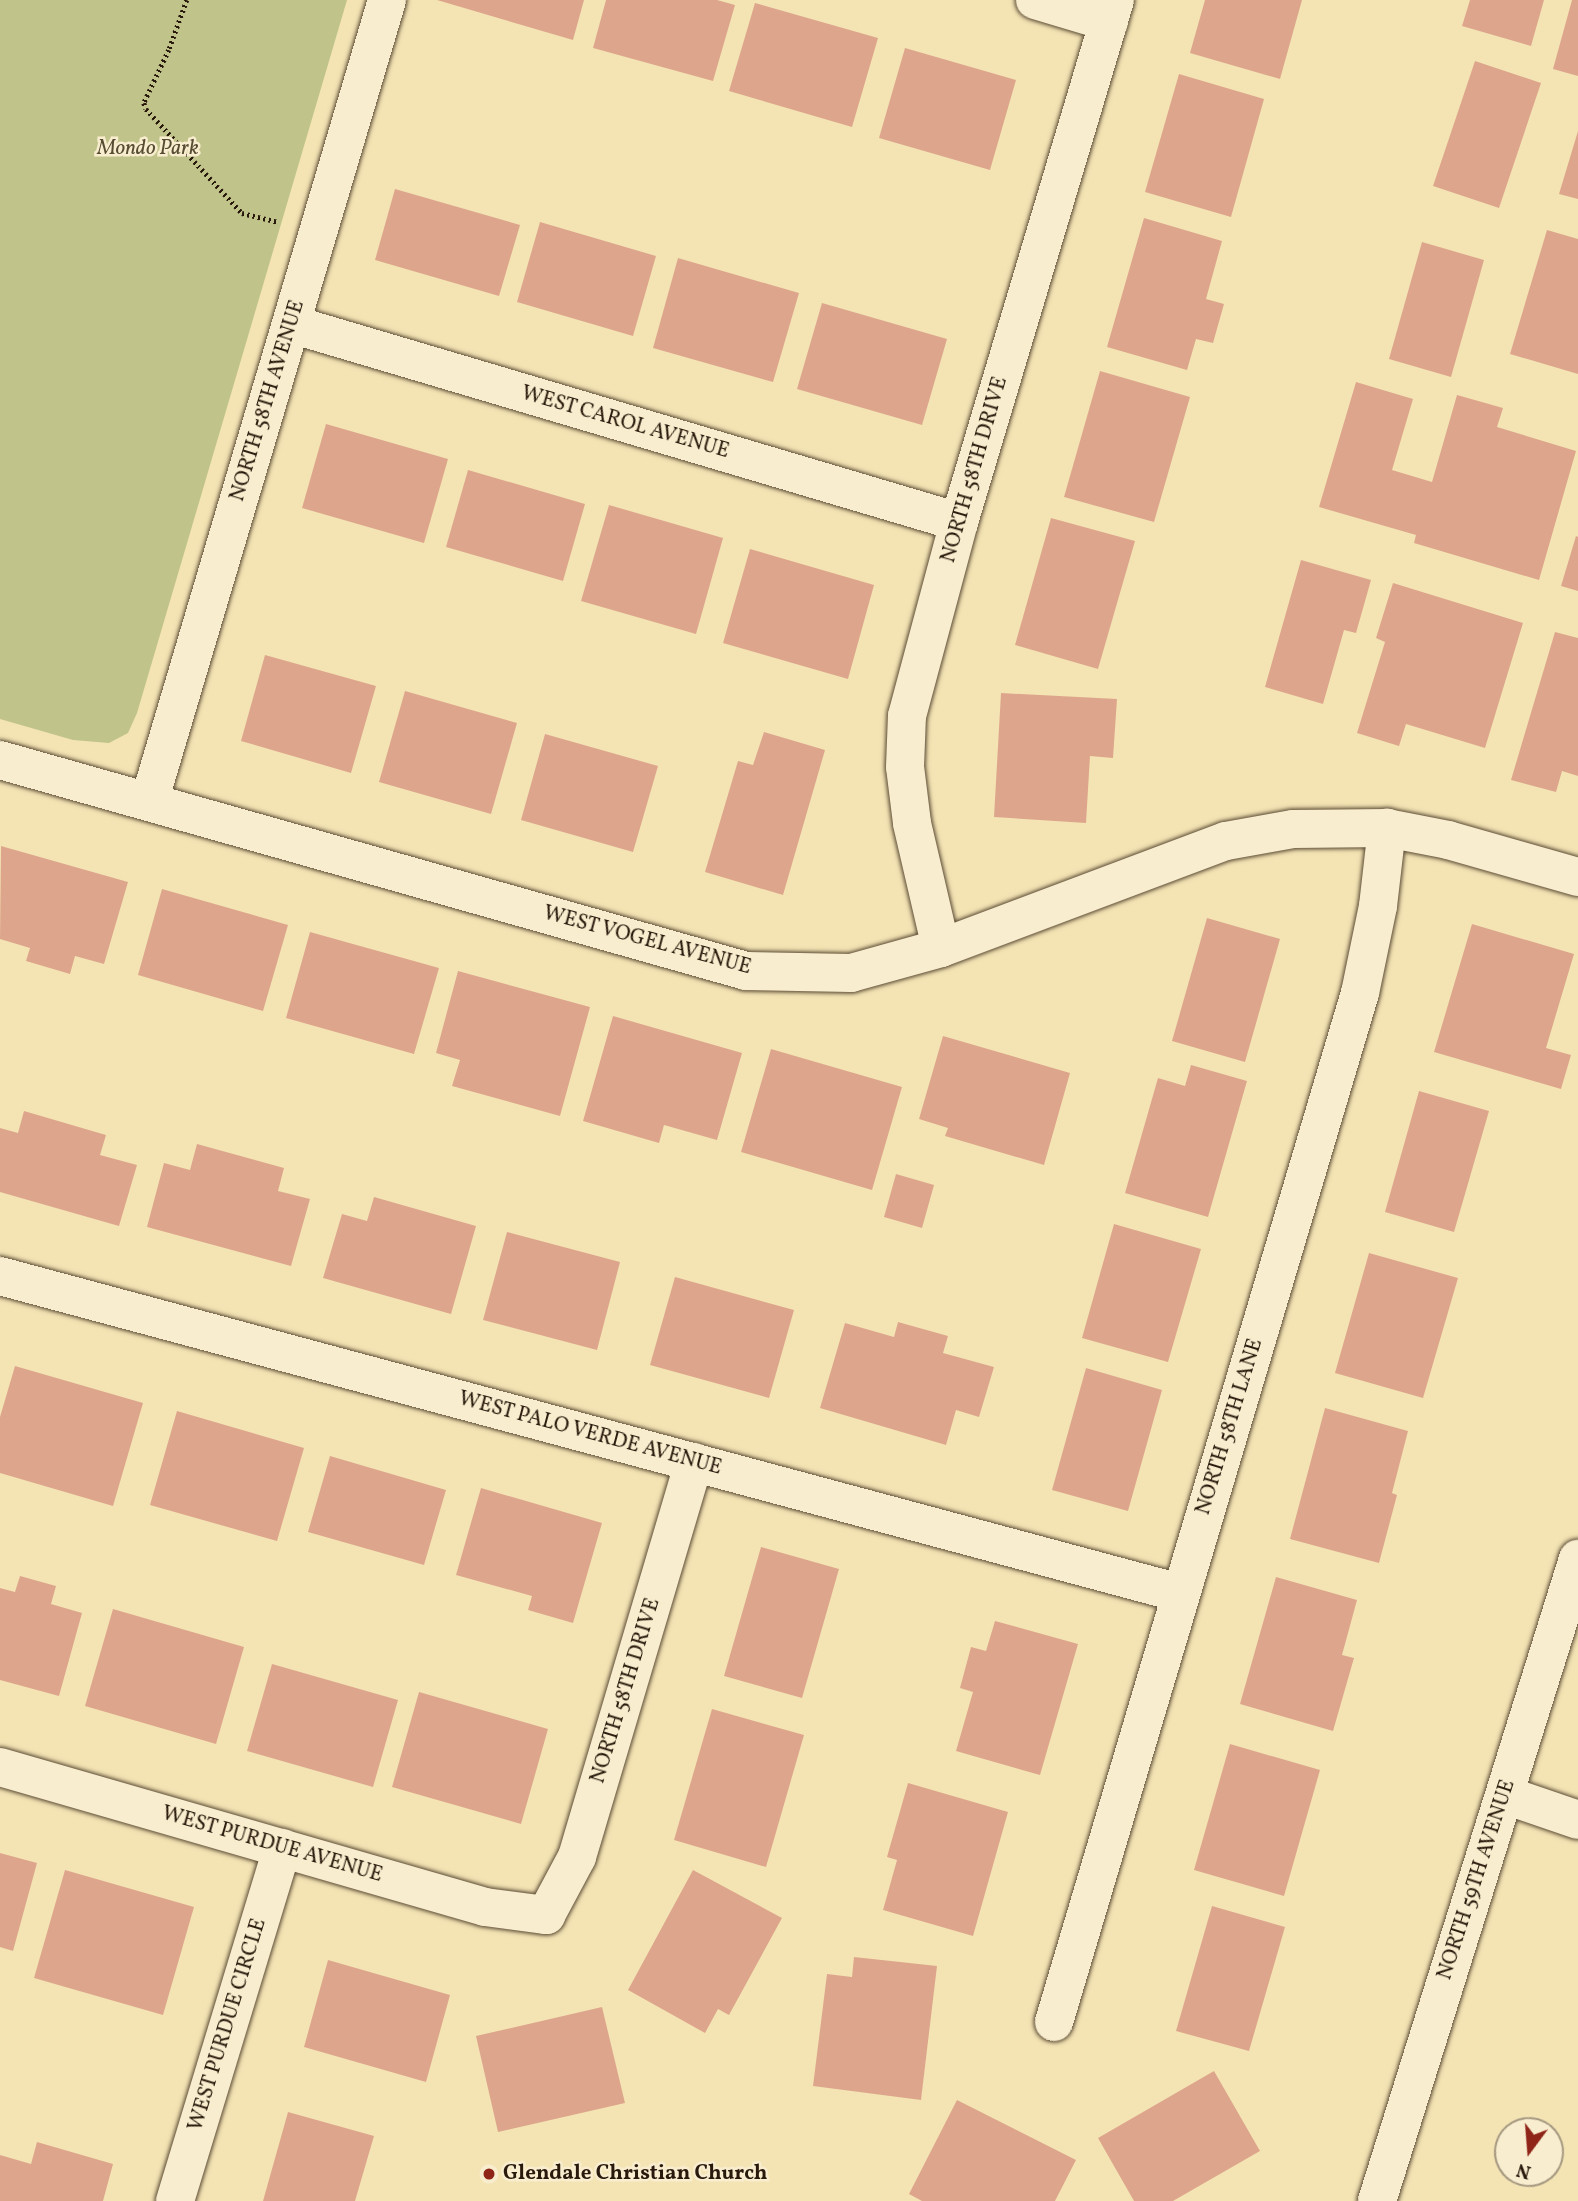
<!DOCTYPE html>
<html>
<head>
<meta charset="utf-8">
<style>
	body { margin:0 }
	#map { position:relative; width:1578px; height:2201px; overflow:hidden; background:#f4e4b4; font-family:Vollkorn,serif }
	div>[style] { position:absolute }
	[style*='--x'] { left:calc(var(--x)*1px); top:calc(var(--y)*1px); width:calc(var(--w)*1px); rotate:calc(var(--a)*1deg) }
	.green>* { inset:0; background:#c0c38a }
	.building>* { inset:0; background:#dda68c }
	.path>* { height:4.5px; margin-top:-2.25px; transform-origin:0; background:repeating-linear-gradient(90deg,#29190c 0 2px,transparent 0 5.5px) }
	.roads { filter:drop-shadow(0 0 2px #5c4c36) drop-shadow(0 0 2px #5c4c36) }
	.street>* { height:38px; margin:-19px; padding:0 19px; transform-origin:19px; border-radius:19px; background:#f8edce }
	.secondary>* { height:38px; margin:-19px; padding:0 19px; transform-origin:19px; border-radius:19px; background:#f8edce }
	.dots>* { width:19px; height:19px; translate:-50% -50%; box-sizing:border-box; border:4px solid #f8edce; border-radius:50% }
	span { translate:-50% -50%; white-space:nowrap; text-align:center; line-height:1.15; -webkit-text-stroke:5px #f8edce; paint-order:stroke }
	.park-label { font-size:21px; color:#564c32; font-style:italic }
	.street-label { font-size:21px; color:#29190c }
	.poi-label { font-size:21px; color:#29190c; font-weight:700 }
	.left { translate:0 -50%; text-align:left }
	.north { position:absolute; left:1494px; top:2117px; width:70px; height:70px; box-sizing:border-box; background:#f8edce; border:2px solid #a59880; border-radius:50%; rotate:196deg; font-size:19px; font-weight:700; line-height:28px; text-align:center; color:#29190c }
	.north::after { content:''; display:block; margin:auto; width:24px; height:32px; background:#8f2418; clip-path:polygon(50% 0,100% 100%,50% 72%,0 100%) }
</style>
</head>
<body>
<div id="map">
	<div class="green">
		<div style="clip-path:polygon(0 0,347px 0,137px 713px,128px 733px,109px 743px,73px 740px,0 719px)"></div>
	</div>
	<div class="building">
		<div style="clip-path:polygon(437px 0,584px 0,573px 40px)"></div>
		<div style="clip-path:polygon(606px 0,717px 0,735px 5px,713px 81px,593px 48px)"></div>
		<div style="clip-path:polygon(1205px 0,1302px 0,1280px 79px,1190px 53px)"></div>
		<div style="clip-path:polygon(1470px 0,1544px 0,1531px 46px,1462px 26px)"></div>
		<div style="clip-path:polygon(1572px 0,1578px 0,1578px 76px,1553px 69px)"></div>
		<div style="clip-path:polygon(755px 3px,878px 38px,852px 127px,729px 91px)"></div>
		<div style="clip-path:polygon(905px 48px,1016px 80px,990px 170px,879px 138px)"></div>
		<div style="clip-path:polygon(1475px 61px,1541px 83px,1499px 208px,1433px 186px)"></div>
		<div style="clip-path:polygon(1179px 74px,1264px 99px,1231px 217px,1145px 192px)"></div>
		<div style="clip-path:polygon(1578px 131px,1578px 199px,1559px 194px)"></div>
		<div style="clip-path:polygon(395px 189px,520px 225px,499px 296px,375px 260px)"></div>
		<div style="clip-path:polygon(1144px 218px,1222px 241px,1206px 299px,1224px 304px,1213px 343px,1196px 339px,1187px 370px,1107px 347px)"></div>
		<div style="clip-path:polygon(540px 222px,656px 256px,633px 336px,517px 302px)"></div>
		<div style="clip-path:polygon(1547px 230px,1578px 239px,1578px 374px,1510px 354px)"></div>
		<div style="clip-path:polygon(1422px 242px,1484px 260px,1451px 377px,1389px 359px)"></div>
		<div style="clip-path:polygon(678px 258px,799px 293px,773px 382px,653px 348px)"></div>
		<div style="clip-path:polygon(822px 303px,947px 339px,922px 425px,797px 389px)"></div>
		<div style="clip-path:polygon(1100px 371px,1190px 397px,1154px 522px,1064px 497px)"></div>
		<div style="clip-path:polygon(1356px 382px,1413px 399px,1392px 470px,1432px 482px,1457px 395px,1503px 408px,1497px 427px,1576px 451px,1539px 580px,1414px 543px,1416px 535px,1319px 507px)"></div>
		<div style="clip-path:polygon(326px 424px,448px 459px,424px 543px,302px 508px)"></div>
		<div style="clip-path:polygon(468px 470px,585px 504px,563px 581px,446px 547px)"></div>
		<div style="clip-path:polygon(609px 505px,723px 538px,696px 634px,581px 601px)"></div>
		<div style="clip-path:polygon(1051px 518px,1135px 541px,1098px 669px,1015px 645px)"></div>
		<div style="clip-path:polygon(1576px 536px,1578px 537px,1578px 591px,1561px 586px)"></div>
		<div style="clip-path:polygon(750px 549px,874px 585px,848px 679px,723px 643px)"></div>
		<div style="clip-path:polygon(1301px 560px,1371px 580px,1356px 633px,1344px 630px,1323px 704px,1265px 687px)"></div>
		<div style="clip-path:polygon(1393px 583px,1523px 623px,1485px 748px,1406px 724px,1399px 746px,1357px 733px,1385px 642px,1376px 638px)"></div>
		<div style="clip-path:polygon(1555px 632px,1578px 638px,1578px 776px,1562px 771px,1556px 792px,1511px 780px)"></div>
		<div style="clip-path:polygon(265px 655px,376px 686px,351px 773px,241px 741px)"></div>
		<div style="clip-path:polygon(405px 691px,517px 723px,491px 814px,379px 782px)"></div>
		<div style="clip-path:polygon(1001px 693px,1117px 699px,1113px 758px,1090px 756px,1086px 823px,994px 817px)"></div>
		<div style="clip-path:polygon(764px 732px,825px 750px,783px 895px,705px 872px,738px 761px,753px 765px)"></div>
		<div style="clip-path:polygon(545px 734px,658px 766px,633px 852px,521px 820px)"></div>
		<div style="clip-path:polygon(1px 846px,128px 882px,104px 964px,75px 956px,70px 974px,26px 961px,30px 948px,0 939px)"></div>
		<div style="clip-path:polygon(162px 889px,288px 925px,263px 1011px,138px 975px)"></div>
		<div style="clip-path:polygon(1207px 918px,1280px 939px,1245px 1062px,1172px 1041px)"></div>
		<div style="clip-path:polygon(1472px 924px,1574px 954px,1546px 1048px,1571px 1055px,1561px 1089px,1434px 1052px)"></div>
		<div style="clip-path:polygon(310px 932px,439px 968px,414px 1054px,286px 1018px)"></div>
		<div style="clip-path:polygon(458px 971px,590px 1007px,560px 1116px,452px 1086px,460px 1060px,436px 1053px)"></div>
		<div style="clip-path:polygon(613px 1016px,742px 1053px,717px 1140px,664px 1125px,659px 1143px,583px 1121px)"></div>
		<div style="clip-path:polygon(943px 1036px,1070px 1073px,1044px 1165px,945px 1136px,948px 1128px,919px 1119px)"></div>
		<div style="clip-path:polygon(771px 1049px,902px 1087px,872px 1190px,741px 1152px)"></div>
		<div style="clip-path:polygon(1191px 1065px,1247px 1081px,1208px 1217px,1125px 1193px,1158px 1078px,1185px 1086px)"></div>
		<div style="clip-path:polygon(1419px 1091px,1489px 1111px,1454px 1232px,1385px 1212px)"></div>
		<div style="clip-path:polygon(24px 1111px,106px 1135px,100px 1155px,137px 1165px,119px 1226px,0 1192px,0 1128px,18px 1133px)"></div>
		<div style="clip-path:polygon(197px 1144px,284px 1168px,278px 1191px,310px 1199px,291px 1266px,147px 1227px,164px 1163px,190px 1170px)"></div>
		<div style="clip-path:polygon(896px 1174px,934px 1185px,922px 1228px,884px 1217px)"></div>
		<div style="clip-path:polygon(374px 1197px,476px 1226px,451px 1314px,323px 1278px,342px 1214px,367px 1221px)"></div>
		<div style="clip-path:polygon(1114px 1224px,1201px 1249px,1168px 1362px,1082px 1338px)"></div>
		<div style="clip-path:polygon(507px 1232px,620px 1262px,597px 1350px,483px 1320px)"></div>
		<div style="clip-path:polygon(1369px 1253px,1458px 1278px,1423px 1398px,1335px 1373px)"></div>
		<div style="clip-path:polygon(675px 1277px,794px 1310px,769px 1398px,650px 1365px)"></div>
		<div style="clip-path:polygon(898px 1322px,948px 1336px,943px 1353px,994px 1367px,979px 1417px,956px 1410px,946px 1445px,820px 1408px,845px 1323px,894px 1337px)"></div>
		<div style="clip-path:polygon(15px 1366px,143px 1403px,113px 1506px,0 1473px,0 1417px)"></div>
		<div style="clip-path:polygon(1086px 1368px,1162px 1390px,1128px 1511px,1052px 1490px)"></div>
		<div style="clip-path:polygon(1325px 1408px,1408px 1431px,1392px 1493px,1397px 1495px,1379px 1563px,1290px 1539px)"></div>
		<div style="clip-path:polygon(177px 1411px,304px 1448px,277px 1541px,150px 1505px)"></div>
		<div style="clip-path:polygon(330px 1456px,446px 1490px,424px 1565px,308px 1532px)"></div>
		<div style="clip-path:polygon(481px 1488px,602px 1523px,573px 1623px,528px 1610px,532px 1596px,456px 1575px)"></div>
		<div style="clip-path:polygon(761px 1547px,839px 1569px,802px 1698px,724px 1676px)"></div>
		<div style="clip-path:polygon(20px 1576px,56px 1586px,51px 1604px,82px 1613px,59px 1696px,0 1680px,0 1588px,15px 1592px)"></div>
		<div style="clip-path:polygon(1276px 1577px,1357px 1600px,1342px 1655px,1354px 1658px,1333px 1731px,1240px 1704px)"></div>
		<div style="clip-path:polygon(113px 1609px,244px 1647px,216px 1744px,85px 1706px)"></div>
		<div style="clip-path:polygon(995px 1621px,1078px 1644px,1040px 1775px,956px 1751px,973px 1692px,960px 1688px,971px 1647px,986px 1651px)"></div>
		<div style="clip-path:polygon(272px 1664px,398px 1700px,373px 1787px,247px 1751px)"></div>
		<div style="clip-path:polygon(419px 1692px,548px 1729px,521px 1824px,392px 1787px)"></div>
		<div style="clip-path:polygon(712px 1709px,804px 1735px,766px 1867px,674px 1840px)"></div>
		<div style="clip-path:polygon(1230px 1744px,1320px 1770px,1284px 1896px,1194px 1870px)"></div>
		<div style="clip-path:polygon(908px 1783px,1008px 1812px,973px 1936px,883px 1910px,897px 1860px,887px 1857px)"></div>
		<div style="clip-path:polygon(0 1853px,37px 1863px,13px 1951px,0 1947px)"></div>
		<div style="clip-path:polygon(65px 1870px,194px 1907px,163px 2015px,34px 1978px)"></div>
		<div style="clip-path:polygon(693px 1870px,782px 1918px,729px 2015px,718px 2009px,705px 2033px,628px 1990px)"></div>
		<div style="clip-path:polygon(1212px 1906px,1285px 1927px,1249px 2051px,1176px 2031px)"></div>
		<div style="clip-path:polygon(854px 1957px,937px 1966px,921px 2100px,813px 2086px,827px 1974px,852px 1977px)"></div>
		<div style="clip-path:polygon(328px 1960px,450px 1995px,426px 2082px,304px 2047px)"></div>
		<div style="clip-path:polygon(602px 2007px,625px 2103px,498px 2132px,476px 2036px)"></div>
		<div style="clip-path:polygon(1214px 2071px,1260px 2151px,1173px 2201px,1134px 2201px,1098px 2138px)"></div>
		<div style="clip-path:polygon(957px 2100px,1076px 2160px,1055px 2201px,922px 2201px,909px 2194px)"></div>
		<div style="clip-path:polygon(288px 2112px,374px 2136px,355px 2201px,263px 2201px)"></div>
		<div style="clip-path:polygon(37px 2142px,113px 2164px,103px 2201px,0 2201px,0 2155px,31px 2164px)"></div>
	</div>
	<div class="path">
		<div style="--x:187;--y:0;--w:53;--a:109.8"></div>
		<div style="--x:169;--y:50;--w:59;--a:115.3"></div>
		<div style="--x:144;--y:103;--w:6;--a:72"></div>
		<div style="--x:146;--y:109;--w:142;--a:47.3"></div>
		<div style="--x:242;--y:213;--w:37;--a:14"></div>
	</div>
	<div class="roads">
		<div class="street">
			<div style="--x:1035;--y:0;--w:77;--a:16.6"></div>
			<div style="--x:291;--y:324;--w:697;--a:16.51"></div>
			<div style="--x:0;--y:760;--w:775;--a:15.79"></div>
			<div style="--x:746;--y:971;--w:105;--a:1.1"></div>
			<div style="--x:851;--y:973;--w:93;--a:-15.5"></div>
			<div style="--x:941;--y:948;--w:304;--a:-20.6"></div>
			<div style="--x:1226;--y:841;--w:68;--a:-10.2"></div>
			<div style="--x:1293;--y:829;--w:94;--a:-0.6"></div>
			<div style="--x:1387;--y:828;--w:62;--a:11.1"></div>
			<div style="--x:1448;--y:840;--w:135;--a:15.9"></div>
			<div style="--x:149;--y:802;--w:837;--a:-73.47"></div>
			<div style="--x:941;--y:948;--w:128;--a:-103.1"></div>
			<div style="--x:912;--y:823;--w:56;--a:-97.1"></div>
			<div style="--x:905;--y:767;--w:51;--a:-87.8"></div>
			<div style="--x:907;--y:716;--w:201;--a:-75"></div>
			<div style="--x:959;--y:522;--w:545;--a:-73.36"></div>
			<div style="--x:0;--y:1276;--w:1222;--a:15.04"></div>
			<div style="--x:0;--y:1767;--w:505;--a:16.1"></div>
			<div style="--x:485;--y:1907;--w:62;--a:7.5"></div>
			<div style="--x:546;--y:1915;--w:66;--a:-61.9"></div>
			<div style="--x:577;--y:1857;--w:412;--a:-73.5"></div>
			<div style="--x:1505;--y:1795;--w:77;--a:18.9"></div>
			<div style="--x:1054;--y:2022;--w:1074;--a:-73.44"></div>
			<div style="--x:1360;--y:993;--w:89;--a:-78.3"></div>
			<div style="--x:1378;--y:906;--w:79;--a:-83.4"></div>
			<div style="--x:175;--y:2201;--w:369;--a:-73.1"></div>
		</div>
		<div class="secondary">
			<div style="--x:1377;--y:2201;--w:673;--a:-72.62"></div>
		</div>
	</div>
	<div class="dots">
		<div style="left:489px;top:2174px;background:#8f2418"></div>
	</div>
	<div class="park-label">
		<span style="left:148px;top:149px">Mondo Park</span>
	</div>
	<div class="street-label">
		<span style="left:268px;top:401px;rotate:-73deg">NORTH 58TH AVENUE</span>
		<span style="left:625px;top:423px;rotate:16deg">WEST CAROL AVENUE</span>
		<span style="left:975px;top:470px;rotate:-74deg">NORTH 58TH DRIVE</span>
		<span style="left:647px;top:941px;rotate:15deg">WEST VOGEL AVENUE</span>
		<span style="left:1230px;top:1427px;rotate:-73deg">NORTH 58TH LANE</span>
		<span style="left:590px;top:1434px;rotate:15deg">WEST PALO VERDE AVENUE</span>
		<span style="left:626px;top:1691px;rotate:-73deg">NORTH 58TH DRIVE</span>
		<span style="left:272px;top:1845px;rotate:16deg">WEST PURDUE AVENUE</span>
		<span style="left:1477px;top:1880px;rotate:-72deg">NORTH 59TH AVENUE</span>
		<span style="left:228px;top:2025px;rotate:-73deg">WEST PURDUE CIRCLE</span>
	</div>
	<div class="poi-label">
		<span class="left" style="left:503px;top:2174px">Glendale Christian Church</span>
	</div>
	<div class="north">N</div>
</div>
</body>
</html>
